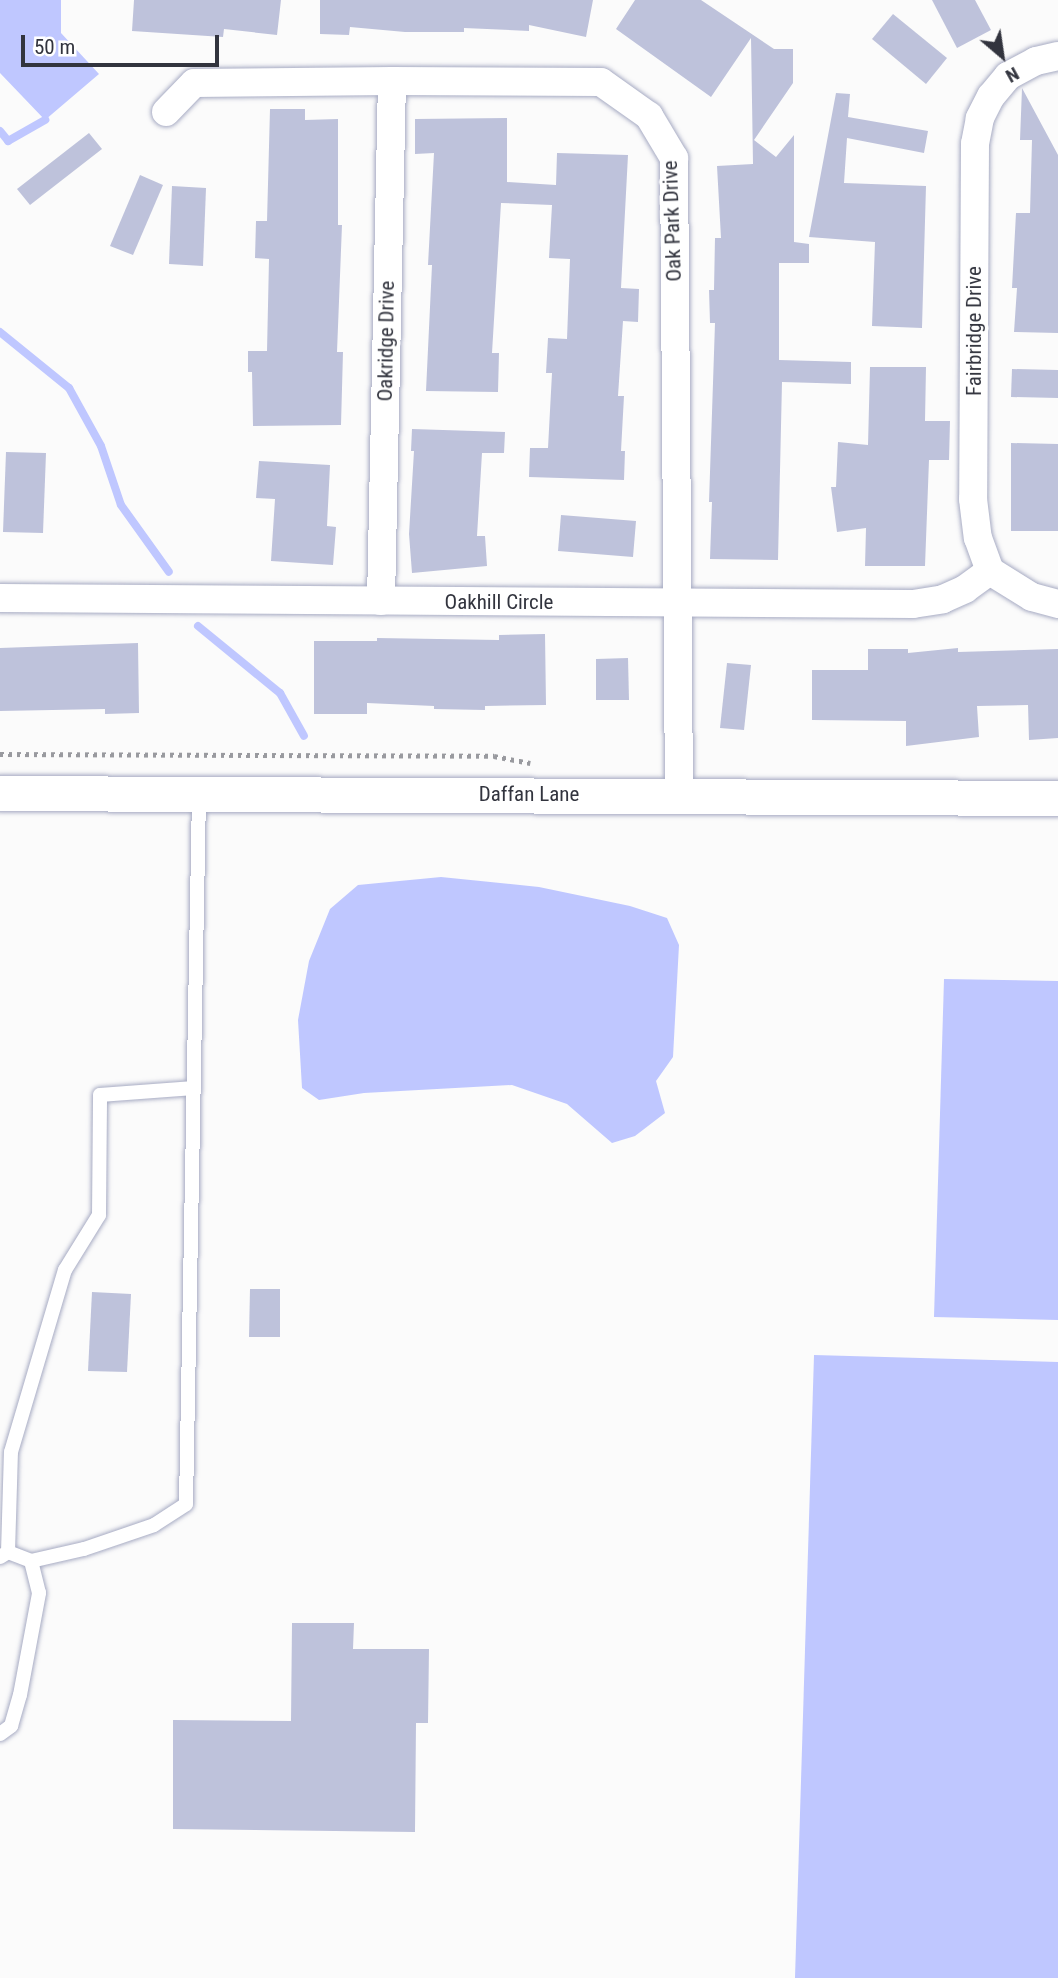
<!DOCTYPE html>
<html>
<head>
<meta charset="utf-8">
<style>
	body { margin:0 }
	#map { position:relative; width:1058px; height:1978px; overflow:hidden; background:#fbfbfb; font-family:"Roboto Condensed",sans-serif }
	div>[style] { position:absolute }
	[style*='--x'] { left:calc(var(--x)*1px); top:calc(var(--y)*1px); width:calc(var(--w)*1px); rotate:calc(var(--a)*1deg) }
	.water>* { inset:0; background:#bfc7ff }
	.stream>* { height:8px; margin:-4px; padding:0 4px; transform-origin:4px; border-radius:4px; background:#bfc7ff }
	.building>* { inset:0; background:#bec2db }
	.path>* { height:4.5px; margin-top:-2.25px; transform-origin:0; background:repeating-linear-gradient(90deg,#999a9f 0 3.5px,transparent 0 8.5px) }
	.roads { filter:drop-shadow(0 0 2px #a7abc3) drop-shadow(0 0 2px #a7abc3) }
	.service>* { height:14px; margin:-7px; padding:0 7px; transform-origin:7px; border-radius:7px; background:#fff }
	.minor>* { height:28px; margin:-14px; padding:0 14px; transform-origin:14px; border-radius:14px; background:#fff }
	.tertiary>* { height:35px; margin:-17.5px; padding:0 17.5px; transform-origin:17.5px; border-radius:17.5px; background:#fff }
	span { translate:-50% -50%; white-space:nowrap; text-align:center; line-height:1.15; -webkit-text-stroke:7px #fff; paint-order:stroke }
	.street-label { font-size:21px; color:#32343e }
	.north { position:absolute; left:967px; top:21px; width:70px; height:70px; -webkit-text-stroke:5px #fff; paint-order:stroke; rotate:151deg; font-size:19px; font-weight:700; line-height:28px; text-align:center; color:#32343e }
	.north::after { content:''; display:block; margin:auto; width:24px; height:32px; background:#32343e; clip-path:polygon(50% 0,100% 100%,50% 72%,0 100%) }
	.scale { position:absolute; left:21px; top:35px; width:198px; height:32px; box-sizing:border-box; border:4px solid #32343e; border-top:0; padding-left:9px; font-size:21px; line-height:24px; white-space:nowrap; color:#32343e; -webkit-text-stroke:5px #fff; paint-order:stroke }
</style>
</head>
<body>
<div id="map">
	<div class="water">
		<div style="clip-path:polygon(0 0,61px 0,61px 33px,99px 74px,45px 120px,0 73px)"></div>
		<div style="clip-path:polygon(441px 877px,539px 887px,630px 906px,667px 918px,679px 945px,673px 1057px,656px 1081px,665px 1113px,635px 1136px,612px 1143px,567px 1104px,512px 1085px,364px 1093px,319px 1100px,302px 1088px,298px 1020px,309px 961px,330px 909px,358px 885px)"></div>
		<div style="clip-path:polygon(944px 979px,1058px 981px,1058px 1320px,934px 1317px)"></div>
		<div style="clip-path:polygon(814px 1355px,1058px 1362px,1058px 1978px,795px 1978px)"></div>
	</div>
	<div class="stream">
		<div style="--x:0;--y:131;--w:13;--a:51"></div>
		<div style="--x:8;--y:141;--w:43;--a:-29.6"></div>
		<div style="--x:0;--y:332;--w:89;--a:39.1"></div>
		<div style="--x:69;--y:388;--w:66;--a:61.1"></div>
		<div style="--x:101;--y:446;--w:62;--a:71.3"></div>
		<div style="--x:121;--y:505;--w:82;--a:54.4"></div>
		<div style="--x:198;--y:626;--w:106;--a:39.3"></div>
		<div style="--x:280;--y:693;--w:49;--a:60.8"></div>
	</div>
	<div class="building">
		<div style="clip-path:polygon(134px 0,281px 0,277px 35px,224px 29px,223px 37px,132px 31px)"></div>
		<div style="clip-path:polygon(320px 0,593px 0,586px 37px,529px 25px,529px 31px,464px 28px,464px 32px,405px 32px,350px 27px,349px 35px,320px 34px)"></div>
		<div style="clip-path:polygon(635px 0,701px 0,774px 49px,793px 49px,793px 83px,754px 140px,776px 157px,794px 135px,794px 242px,809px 244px,809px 263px,779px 263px,779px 360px,851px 362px,851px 384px,782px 382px,778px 560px,710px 559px,712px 502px,709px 502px,715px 323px,710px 323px,709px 290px,714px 290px,715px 238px,721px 238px,717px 166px,753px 164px,751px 38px,711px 97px,616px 29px)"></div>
		<div style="clip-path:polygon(932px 0,975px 0,991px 30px,957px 48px)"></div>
		<div style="clip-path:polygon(893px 14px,947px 58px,926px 84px,872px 39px)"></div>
		<div style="clip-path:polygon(1022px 88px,1058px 155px,1058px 333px,1014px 332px,1017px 288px,1012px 288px,1016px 213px,1030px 213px,1032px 140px,1020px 140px)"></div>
		<div style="clip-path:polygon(836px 93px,850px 94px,848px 117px,928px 131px,924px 153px,847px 138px,844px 183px,926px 186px,922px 328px,872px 326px,875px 242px,809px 237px)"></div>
		<div style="clip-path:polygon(270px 109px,305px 109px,305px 120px,338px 119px,338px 225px,342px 225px,337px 352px,343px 352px,341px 425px,253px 426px,252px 372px,248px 372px,248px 351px,267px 351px,269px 259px,255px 258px,256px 221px,267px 221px)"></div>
		<div style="clip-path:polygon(507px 118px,507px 182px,556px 185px,557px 153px,628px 155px,621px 288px,639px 289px,638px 322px,623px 321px,618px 396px,624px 396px,621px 451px,625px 451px,624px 480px,529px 477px,530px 448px,548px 448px,552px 373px,546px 373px,548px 338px,567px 339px,570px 259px,549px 258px,552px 205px,501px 203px,492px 353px,499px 353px,498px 392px,426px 391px,432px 265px,428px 265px,434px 153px,415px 154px,415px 119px)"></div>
		<div style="clip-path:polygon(89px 133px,102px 149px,30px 205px,17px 189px)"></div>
		<div style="clip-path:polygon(140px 175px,163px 185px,133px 255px,110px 246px)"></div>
		<div style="clip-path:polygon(172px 186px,206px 188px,203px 266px,169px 264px)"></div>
		<div style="clip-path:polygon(870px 367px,926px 367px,925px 421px,950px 421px,949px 460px,929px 460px,925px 566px,865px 566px,866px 528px,837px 532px,831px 487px,836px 487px,838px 442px,868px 445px)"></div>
		<div style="clip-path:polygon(1012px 369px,1058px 370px,1058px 398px,1011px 397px)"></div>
		<div style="clip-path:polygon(412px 429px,505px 432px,504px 453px,482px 453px,477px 536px,485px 536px,487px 566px,412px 573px,409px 534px,414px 451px,411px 451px)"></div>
		<div style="clip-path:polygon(1011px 443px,1058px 444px,1058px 531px,1011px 531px)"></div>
		<div style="clip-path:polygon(6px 452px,46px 453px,43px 533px,3px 532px)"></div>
		<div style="clip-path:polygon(259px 461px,330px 465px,327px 526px,336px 527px,333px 565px,271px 561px,275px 499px,256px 498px)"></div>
		<div style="clip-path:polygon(561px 515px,636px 521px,633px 557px,558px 551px)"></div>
		<div style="clip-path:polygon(545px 634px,546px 705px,485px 706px,485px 710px,434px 709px,434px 706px,367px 703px,367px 714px,314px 714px,314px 641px,377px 641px,377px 638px,499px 640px,499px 635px)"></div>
		<div style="clip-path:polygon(138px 643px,139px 713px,105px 714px,105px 709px,0 711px,0 648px)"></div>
		<div style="clip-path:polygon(958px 648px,958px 652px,1058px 649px,1058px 738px,1029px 740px,1028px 705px,977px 706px,979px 737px,906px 746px,906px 721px,812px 720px,812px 670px,868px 670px,868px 649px,908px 649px,908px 653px)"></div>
		<div style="clip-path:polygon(628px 658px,629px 700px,596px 700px,596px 659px)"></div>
		<div style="clip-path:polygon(727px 663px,751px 665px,744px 730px,720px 728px)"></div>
		<div style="clip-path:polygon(250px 1289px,280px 1289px,280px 1337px,249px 1337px)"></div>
		<div style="clip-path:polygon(92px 1292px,131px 1294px,127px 1372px,88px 1371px)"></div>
		<div style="clip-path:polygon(292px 1623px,354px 1623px,353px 1649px,429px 1649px,428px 1723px,416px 1723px,415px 1832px,173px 1829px,173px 1720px,291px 1721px)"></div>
	</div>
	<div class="path">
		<div style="--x:0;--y:754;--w:494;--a:0.2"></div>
		<div style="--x:494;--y:756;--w:37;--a:11"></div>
	</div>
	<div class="roads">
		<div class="service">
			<div style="--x:8;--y:1552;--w:100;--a:-88.3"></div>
			<div style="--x:11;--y:1452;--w:190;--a:-73.5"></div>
			<div style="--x:65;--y:1270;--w:65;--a:-58.3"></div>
			<div style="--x:99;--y:1215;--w:120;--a:-89.5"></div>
			<div style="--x:100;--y:1095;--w:94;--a:-4.3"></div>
			<div style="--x:0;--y:1557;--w:9;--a:-32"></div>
			<div style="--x:8;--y:1552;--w:25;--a:21"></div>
			<div style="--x:31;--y:1561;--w:54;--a:-12.8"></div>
			<div style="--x:84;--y:1549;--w:74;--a:-18.9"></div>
			<div style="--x:154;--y:1525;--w:38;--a:-33"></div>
			<div style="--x:186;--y:1504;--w:709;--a:-88.95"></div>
			<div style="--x:0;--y:1734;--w:14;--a:-36"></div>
			<div style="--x:11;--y:1726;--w:32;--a:-74"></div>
			<div style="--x:20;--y:1695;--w:104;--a:-79.4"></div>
			<div style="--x:39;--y:1593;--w:33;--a:-104"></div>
		</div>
		<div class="minor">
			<div style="--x:1058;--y:56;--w:23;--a:167"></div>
			<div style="--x:1036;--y:61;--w:32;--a:152"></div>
			<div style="--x:1008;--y:76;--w:26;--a:130"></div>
			<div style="--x:991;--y:96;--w:25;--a:117"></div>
			<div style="--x:980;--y:118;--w:26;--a:101"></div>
			<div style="--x:975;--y:144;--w:355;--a:90.3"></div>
			<div style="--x:973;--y:499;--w:39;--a:83"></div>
			<div style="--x:978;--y:538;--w:35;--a:70"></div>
			<div style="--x:990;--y:571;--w:49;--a:31.8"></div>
			<div style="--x:1032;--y:597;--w:27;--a:15"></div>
			<div style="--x:166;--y:112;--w:40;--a:-46"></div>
			<div style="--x:194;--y:83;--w:198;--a:-0.6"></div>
			<div style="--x:392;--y:81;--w:209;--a:0.3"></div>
			<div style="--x:601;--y:82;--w:59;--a:35.3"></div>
			<div style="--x:649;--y:116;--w:49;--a:59.2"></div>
			<div style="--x:674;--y:158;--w:637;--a:89.55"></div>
			<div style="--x:0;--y:598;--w:913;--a:0.38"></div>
			<div style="--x:913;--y:604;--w:30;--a:-9"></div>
			<div style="--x:943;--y:599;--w:24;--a:-24"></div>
			<div style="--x:965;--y:589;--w:31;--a:-36"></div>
			<div style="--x:381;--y:601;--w:520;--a:-88.79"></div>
		</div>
		<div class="tertiary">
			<div style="--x:0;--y:793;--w:1058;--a:0.27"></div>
		</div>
	</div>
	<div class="street-label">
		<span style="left:672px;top:221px;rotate:-92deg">Oak Park Drive</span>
		<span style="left:974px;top:331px;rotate:-90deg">Fairbridge Drive</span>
		<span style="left:386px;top:341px;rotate:-89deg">Oakridge Drive</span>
		<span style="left:499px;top:602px">Oakhill Circle</span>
		<span style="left:529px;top:794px">Daffan Lane</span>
	</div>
	<div class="north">N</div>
	<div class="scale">50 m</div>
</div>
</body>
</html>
